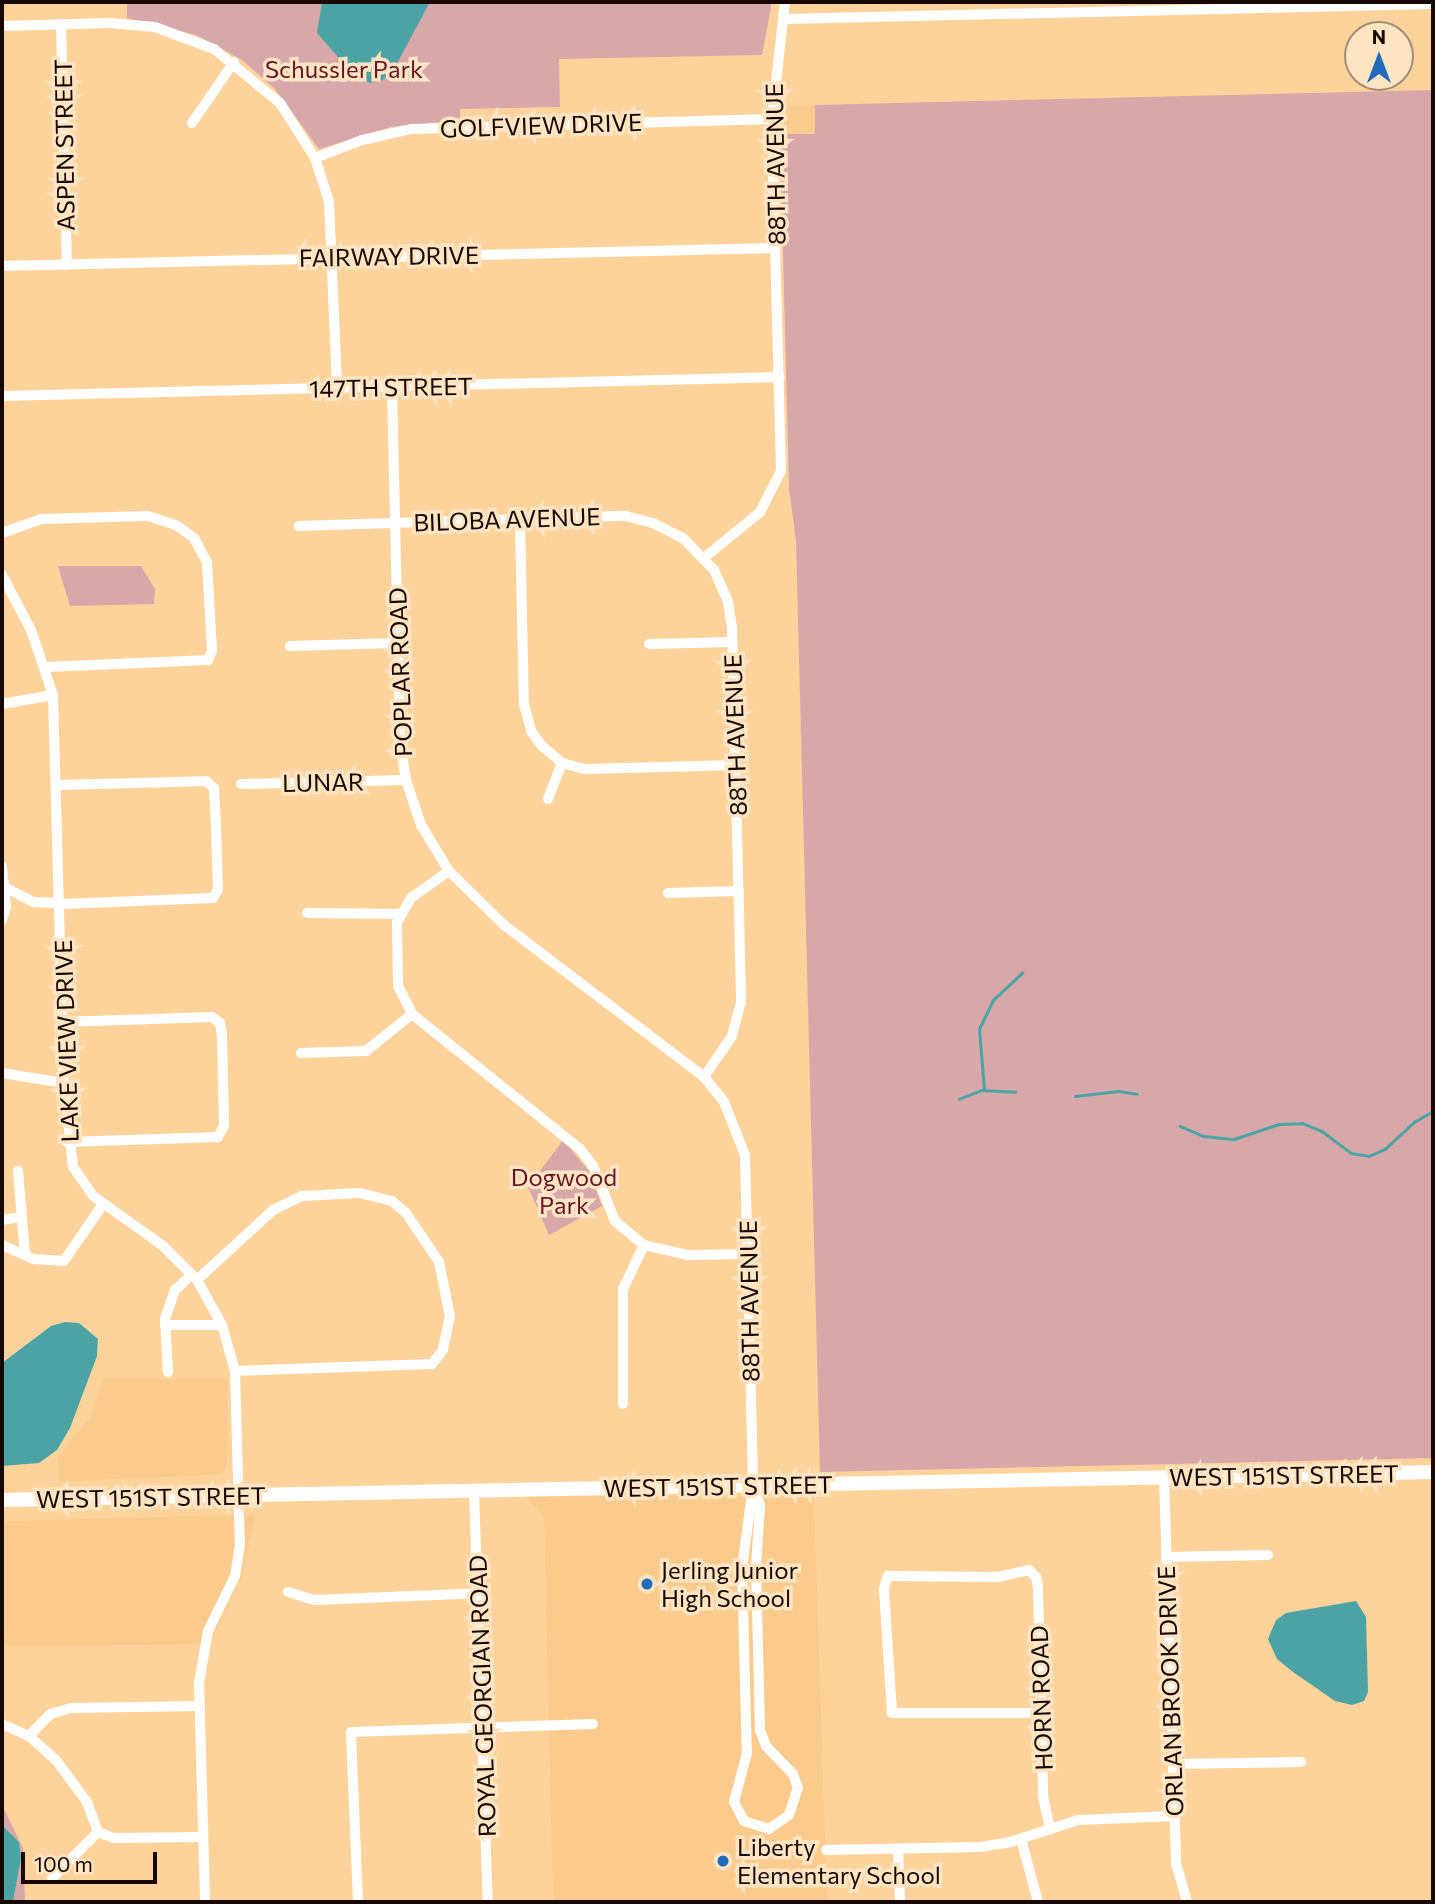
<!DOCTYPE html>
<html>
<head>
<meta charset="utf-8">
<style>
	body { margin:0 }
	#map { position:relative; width:1435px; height:1904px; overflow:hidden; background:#fdd39b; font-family:Commissioner,sans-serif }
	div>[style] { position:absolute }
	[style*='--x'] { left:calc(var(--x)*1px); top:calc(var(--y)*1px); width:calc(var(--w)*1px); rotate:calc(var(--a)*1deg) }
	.built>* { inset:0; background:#facb8c }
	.green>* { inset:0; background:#d8a7aa }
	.water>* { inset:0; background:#4ba4a3 }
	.stream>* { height:2.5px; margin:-1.25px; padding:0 1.25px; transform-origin:1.25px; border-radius:1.25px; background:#4ba4a3 }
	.street>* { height:10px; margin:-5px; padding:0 5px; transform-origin:5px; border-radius:5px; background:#fff }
	.secondary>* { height:14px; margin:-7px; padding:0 7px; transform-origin:7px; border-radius:7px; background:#fff }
	.dots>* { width:19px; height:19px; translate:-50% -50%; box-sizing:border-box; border:4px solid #fde4c3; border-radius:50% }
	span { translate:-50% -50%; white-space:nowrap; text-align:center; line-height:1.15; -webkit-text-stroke:7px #fde4c3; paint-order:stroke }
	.park-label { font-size:24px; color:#671425 }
	.street-label { font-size:24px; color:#160800 }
	.poi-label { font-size:24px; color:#160800 }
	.left { translate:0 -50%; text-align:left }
	.frame { position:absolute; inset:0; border:4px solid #160800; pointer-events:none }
	.north { position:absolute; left:1344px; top:21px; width:70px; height:70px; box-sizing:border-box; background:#fde4c3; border:2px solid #a18c75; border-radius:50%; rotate:0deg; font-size:19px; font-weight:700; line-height:28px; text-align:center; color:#160800 }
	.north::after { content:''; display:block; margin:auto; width:24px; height:32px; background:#226aba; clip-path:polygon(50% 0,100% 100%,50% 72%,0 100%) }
	.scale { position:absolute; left:21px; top:1852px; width:136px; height:32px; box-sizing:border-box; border:4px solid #160800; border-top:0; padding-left:9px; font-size:21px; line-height:24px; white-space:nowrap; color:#160800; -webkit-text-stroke:5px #fde4c3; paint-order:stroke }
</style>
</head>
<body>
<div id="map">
	<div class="built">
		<div style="clip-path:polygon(780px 105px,815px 105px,815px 134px,780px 134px)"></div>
		<div style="clip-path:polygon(103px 1379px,228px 1379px,227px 1462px,222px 1474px,59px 1482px,58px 1456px,90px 1419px)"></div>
		<div style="clip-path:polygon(526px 1496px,814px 1496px,827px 1902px,553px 1902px,544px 1517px)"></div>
		<div style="clip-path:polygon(256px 1515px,242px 1575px,210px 1644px,2px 1646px,2px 1521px)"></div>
	</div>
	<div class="green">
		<div style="clip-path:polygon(127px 2px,771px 2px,771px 8px,762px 55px,559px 59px,560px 107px,460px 109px,460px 120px,391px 127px,319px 149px,275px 89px,242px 60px,196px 35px,127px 18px)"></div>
		<div style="clip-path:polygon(1433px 90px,1433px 1458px,820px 1472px,796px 541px,789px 488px,780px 134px,815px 134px,815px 105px)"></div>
		<div style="clip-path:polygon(58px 566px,141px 566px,155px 589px,154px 604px,70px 606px)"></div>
		<div style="clip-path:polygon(563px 1140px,589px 1171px,602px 1206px,549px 1235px,528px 1187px)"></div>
		<div style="clip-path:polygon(2px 1805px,23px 1848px,25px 1902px,13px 1902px,21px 1858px,19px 1842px,2px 1825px)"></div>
	</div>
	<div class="water">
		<div style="clip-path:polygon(322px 2px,430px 2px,395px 67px,383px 80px,370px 83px,353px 74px,317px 33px)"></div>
		<div style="clip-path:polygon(65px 1322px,79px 1323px,98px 1339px,97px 1356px,70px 1428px,57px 1450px,39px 1463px,2px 1466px,2px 1363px,51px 1326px)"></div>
		<div style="clip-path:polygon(1356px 1601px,1366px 1617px,1368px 1692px,1364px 1701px,1352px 1705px,1335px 1701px,1293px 1672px,1277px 1659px,1268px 1639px,1276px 1620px,1286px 1613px)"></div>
		<div style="clip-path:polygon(2px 1825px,19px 1842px,21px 1858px,13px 1902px,2px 1902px)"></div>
	</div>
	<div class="stream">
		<div style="--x:984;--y:1090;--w:61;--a:-94.7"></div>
		<div style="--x:979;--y:1029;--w:32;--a:-64"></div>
		<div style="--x:993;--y:1000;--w:40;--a:-43"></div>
		<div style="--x:1075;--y:1096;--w:44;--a:-6.5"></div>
		<div style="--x:1119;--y:1091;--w:18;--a:9"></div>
		<div style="--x:959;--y:1099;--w:24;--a:-22"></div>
		<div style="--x:981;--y:1090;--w:34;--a:3"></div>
		<div style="--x:1180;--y:1126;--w:26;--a:23"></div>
		<div style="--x:1204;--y:1136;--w:30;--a:6"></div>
		<div style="--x:1234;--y:1139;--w:47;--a:-18.4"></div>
		<div style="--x:1279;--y:1124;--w:23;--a:-2"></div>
		<div style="--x:1302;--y:1123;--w:22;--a:22"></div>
		<div style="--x:1322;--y:1131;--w:36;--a:37"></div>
		<div style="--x:1351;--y:1153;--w:18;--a:9"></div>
		<div style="--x:1369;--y:1156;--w:17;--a:-24"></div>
		<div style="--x:1385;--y:1149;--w:40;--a:-43"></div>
		<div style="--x:1414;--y:1122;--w:22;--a:-30"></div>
	</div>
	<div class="street">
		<div style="--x:785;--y:19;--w:648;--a:-1.33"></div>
		<div style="--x:61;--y:24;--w:241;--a:88.6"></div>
		<div style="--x:2;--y:26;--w:108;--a:-1.6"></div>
		<div style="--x:110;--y:23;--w:45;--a:5.1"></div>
		<div style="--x:155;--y:27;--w:63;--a:20.4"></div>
		<div style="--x:214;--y:49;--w:85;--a:39.3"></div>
		<div style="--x:280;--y:103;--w:65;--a:57.5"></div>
		<div style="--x:315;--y:158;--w:46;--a:72.3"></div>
		<div style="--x:329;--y:202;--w:186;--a:87.5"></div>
		<div style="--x:192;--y:123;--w:74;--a:-55.5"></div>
		<div style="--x:315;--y:158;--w:50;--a:-21"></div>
		<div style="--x:362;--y:140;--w:50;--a:-12.7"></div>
		<div style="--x:411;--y:129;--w:361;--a:-1.6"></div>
		<div style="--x:2;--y:266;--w:774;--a:-1.33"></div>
		<div style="--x:392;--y:387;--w:355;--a:88.7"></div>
		<div style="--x:400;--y:742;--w:38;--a:81"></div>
		<div style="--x:406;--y:780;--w:47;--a:71.6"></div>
		<div style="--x:421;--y:825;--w:54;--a:58.7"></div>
		<div style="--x:449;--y:871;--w:77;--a:44.5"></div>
		<div style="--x:504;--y:925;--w:251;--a:37.2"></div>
		<div style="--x:704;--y:1077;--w:32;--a:51"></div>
		<div style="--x:724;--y:1102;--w:57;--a:68.4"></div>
		<div style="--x:745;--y:1155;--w:331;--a:88.6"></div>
		<div style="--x:753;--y:1486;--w:83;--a:97.6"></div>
		<div style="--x:742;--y:1568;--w:185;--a:88.5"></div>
		<div style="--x:747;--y:1753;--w:51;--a:104.9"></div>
		<div style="--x:734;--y:1802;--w:21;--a:62"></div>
		<div style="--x:744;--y:1821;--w:26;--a:18"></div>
		<div style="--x:769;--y:1829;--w:24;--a:-35"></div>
		<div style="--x:789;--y:1815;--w:28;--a:-72"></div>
		<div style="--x:798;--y:1788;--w:15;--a:-110"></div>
		<div style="--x:793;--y:1774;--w:39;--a:-134"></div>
		<div style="--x:766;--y:1746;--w:17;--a:-111"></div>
		<div style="--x:760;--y:1730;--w:164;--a:-91.4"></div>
		<div style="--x:756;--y:1566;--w:61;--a:-86.2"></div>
		<div style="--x:760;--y:1505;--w:20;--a:-110"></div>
		<div style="--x:2;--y:396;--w:778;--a:-1.4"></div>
		<div style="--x:520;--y:520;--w:184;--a:88.8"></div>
		<div style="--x:524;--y:704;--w:28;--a:75"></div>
		<div style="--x:531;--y:731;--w:19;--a:54"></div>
		<div style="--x:542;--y:746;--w:26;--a:40"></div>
		<div style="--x:562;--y:763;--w:24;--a:15"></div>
		<div style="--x:585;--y:769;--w:150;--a:-1.5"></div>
		<div style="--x:299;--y:526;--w:327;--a:-1.8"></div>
		<div style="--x:626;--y:516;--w:28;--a:15"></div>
		<div style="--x:653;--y:523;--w:34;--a:27"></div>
		<div style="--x:683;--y:538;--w:45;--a:45.9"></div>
		<div style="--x:714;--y:570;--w:35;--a:66"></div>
		<div style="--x:728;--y:602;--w:25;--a:81"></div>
		<div style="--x:732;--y:627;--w:375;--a:88.6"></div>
		<div style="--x:741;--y:1002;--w:35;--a:105"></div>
		<div style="--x:732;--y:1036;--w:50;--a:124.3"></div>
		<div style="--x:2;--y:533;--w:41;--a:-19.7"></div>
		<div style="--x:41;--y:519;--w:107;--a:-1.6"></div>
		<div style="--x:148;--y:516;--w:29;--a:18"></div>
		<div style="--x:176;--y:525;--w:22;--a:36"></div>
		<div style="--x:194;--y:538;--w:27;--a:62"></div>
		<div style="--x:207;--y:562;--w:89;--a:86.8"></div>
		<div style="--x:212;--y:651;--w:10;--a:114"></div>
		<div style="--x:208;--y:660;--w:162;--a:177.5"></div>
		<div style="--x:704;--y:558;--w:72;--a:-39.4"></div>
		<div style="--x:760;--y:512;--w:46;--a:-62.9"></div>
		<div style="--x:781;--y:471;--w:352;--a:-91.5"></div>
		<div style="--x:772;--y:119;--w:118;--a:-83.7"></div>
		<div style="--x:2;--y:575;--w:62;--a:62.2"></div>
		<div style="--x:31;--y:630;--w:69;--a:71.3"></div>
		<div style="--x:53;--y:695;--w:388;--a:88.4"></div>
		<div style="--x:64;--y:1083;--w:84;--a:83.9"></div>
		<div style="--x:73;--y:1167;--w:35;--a:55"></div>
		<div style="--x:93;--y:1196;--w:85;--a:35.4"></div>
		<div style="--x:162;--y:1245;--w:49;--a:45"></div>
		<div style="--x:197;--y:1280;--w:51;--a:60.9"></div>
		<div style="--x:222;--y:1325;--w:48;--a:74.2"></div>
		<div style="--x:235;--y:1371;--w:174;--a:88.4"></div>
		<div style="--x:240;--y:1545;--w:31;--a:99"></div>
		<div style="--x:235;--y:1576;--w:61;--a:116.1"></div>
		<div style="--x:208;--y:1631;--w:53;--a:99.8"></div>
		<div style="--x:199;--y:1683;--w:219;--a:88.4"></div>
		<div style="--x:649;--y:644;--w:83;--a:-1.4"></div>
		<div style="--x:290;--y:646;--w:107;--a:-1.6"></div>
		<div style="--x:2;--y:704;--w:52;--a:-10"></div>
		<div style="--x:241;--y:784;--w:165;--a:-1.4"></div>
		<div style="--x:58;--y:785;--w:148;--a:-1.5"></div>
		<div style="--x:206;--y:781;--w:11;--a:41"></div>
		<div style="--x:214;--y:788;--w:39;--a:87"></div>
		<div style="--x:216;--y:827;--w:62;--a:88.2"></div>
		<div style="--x:218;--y:889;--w:10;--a:119"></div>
		<div style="--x:213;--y:898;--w:152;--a:177.7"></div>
		<div style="--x:548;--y:799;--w:39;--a:-69"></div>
		<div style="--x:2;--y:866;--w:41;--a:84.4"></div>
		<div style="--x:6;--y:907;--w:14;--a:107"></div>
		<div style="--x:449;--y:871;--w:47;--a:144.6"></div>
		<div style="--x:411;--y:898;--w:28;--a:120"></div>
		<div style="--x:397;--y:922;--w:64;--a:89.1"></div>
		<div style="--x:398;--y:986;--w:31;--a:63"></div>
		<div style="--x:412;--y:1014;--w:216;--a:38.8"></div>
		<div style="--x:580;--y:1149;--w:21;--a:53"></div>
		<div style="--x:593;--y:1166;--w:59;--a:68.2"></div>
		<div style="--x:615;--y:1221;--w:38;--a:40"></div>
		<div style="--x:644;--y:1245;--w:44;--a:13.1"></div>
		<div style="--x:687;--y:1255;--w:62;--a:-0.9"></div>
		<div style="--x:2;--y:886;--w:36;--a:27"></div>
		<div style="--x:34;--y:902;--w:27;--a:2"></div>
		<div style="--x:668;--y:893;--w:71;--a:-1.6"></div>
		<div style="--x:307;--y:913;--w:93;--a:0.6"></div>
		<div style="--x:63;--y:1022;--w:149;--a:-1.9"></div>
		<div style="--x:212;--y:1017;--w:10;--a:37"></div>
		<div style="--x:220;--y:1023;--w:12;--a:81"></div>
		<div style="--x:222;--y:1035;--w:91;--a:88.7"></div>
		<div style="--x:224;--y:1126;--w:13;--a:119"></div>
		<div style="--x:218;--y:1137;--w:151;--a:178.1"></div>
		<div style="--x:301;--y:1053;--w:65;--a:-1.8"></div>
		<div style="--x:366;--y:1051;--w:59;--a:-38.8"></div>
		<div style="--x:2;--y:1073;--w:63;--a:9.2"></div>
		<div style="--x:18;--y:1171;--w:84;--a:85.2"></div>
		<div style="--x:2;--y:1220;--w:20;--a:-9"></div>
		<div style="--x:2;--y:1245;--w:35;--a:24"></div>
		<div style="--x:34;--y:1259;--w:30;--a:4"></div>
		<div style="--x:64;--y:1261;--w:69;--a:-55.6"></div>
		<div style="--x:197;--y:1280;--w:103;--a:-42.6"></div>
		<div style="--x:273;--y:1210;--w:32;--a:-26"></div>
		<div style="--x:302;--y:1196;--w:58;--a:-3"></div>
		<div style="--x:360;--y:1193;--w:33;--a:14"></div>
		<div style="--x:392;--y:1201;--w:18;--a:41"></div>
		<div style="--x:406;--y:1213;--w:59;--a:56"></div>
		<div style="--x:439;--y:1262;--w:55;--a:78.5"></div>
		<div style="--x:450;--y:1316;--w:35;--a:102"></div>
		<div style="--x:443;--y:1350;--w:18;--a:128"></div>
		<div style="--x:432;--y:1364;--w:197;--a:178"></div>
		<div style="--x:165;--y:1325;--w:57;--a:0"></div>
		<div style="--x:168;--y:1372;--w:53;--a:-93.2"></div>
		<div style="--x:165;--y:1319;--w:31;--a:-71"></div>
		<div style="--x:175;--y:1290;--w:23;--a:-43"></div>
		<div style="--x:623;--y:1404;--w:115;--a:-90"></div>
		<div style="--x:623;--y:1289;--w:49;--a:-64.5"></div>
		<div style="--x:1164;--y:1477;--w:386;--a:88.2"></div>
		<div style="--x:1176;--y:1863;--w:41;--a:74.2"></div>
		<div style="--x:474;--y:1490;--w:412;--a:88.1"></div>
		<div style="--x:1166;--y:1557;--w:102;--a:-1.1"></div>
		<div style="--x:288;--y:1592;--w:28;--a:17"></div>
		<div style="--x:315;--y:1600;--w:164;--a:-2.4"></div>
		<div style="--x:1041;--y:1713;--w:149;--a:180"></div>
		<div style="--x:892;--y:1713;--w:125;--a:-93.7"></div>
		<div style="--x:884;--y:1588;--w:13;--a:-72"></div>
		<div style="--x:888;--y:1576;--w:109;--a:0.5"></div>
		<div style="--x:997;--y:1577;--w:33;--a:-12"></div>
		<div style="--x:1029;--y:1570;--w:10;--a:45"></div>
		<div style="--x:1036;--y:1577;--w:10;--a:79"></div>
		<div style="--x:1038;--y:1587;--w:209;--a:88.6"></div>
		<div style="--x:1043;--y:1796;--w:34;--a:78"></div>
		<div style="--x:2;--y:1724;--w:30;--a:24"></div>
		<div style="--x:29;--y:1736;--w:36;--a:42"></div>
		<div style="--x:56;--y:1760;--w:52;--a:53.6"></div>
		<div style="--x:87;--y:1802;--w:32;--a:70"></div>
		<div style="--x:98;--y:1832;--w:17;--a:21"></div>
		<div style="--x:114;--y:1838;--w:88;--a:-0.7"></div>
		<div style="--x:29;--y:1736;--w:30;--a:-46"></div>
		<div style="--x:50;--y:1714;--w:22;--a:-16"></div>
		<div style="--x:71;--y:1708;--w:129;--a:-0.9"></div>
		<div style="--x:1173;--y:1764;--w:128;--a:-0.9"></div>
		<div style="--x:1021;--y:1839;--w:65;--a:74.9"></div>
		<div style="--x:898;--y:1849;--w:53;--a:87.8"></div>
		<div style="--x:826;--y:1850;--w:154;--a:-1.1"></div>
		<div style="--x:980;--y:1847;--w:30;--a:-9"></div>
		<div style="--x:1010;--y:1842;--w:71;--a:-17.9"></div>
		<div style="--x:1078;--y:1820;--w:97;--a:-2.4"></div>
		<div style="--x:52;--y:1878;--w:65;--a:-45"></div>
		<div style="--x:358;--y:1902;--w:170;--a:-92.4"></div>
		<div style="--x:351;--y:1732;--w:242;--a:-1.9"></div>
	</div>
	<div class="secondary">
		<div style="--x:2;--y:1500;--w:1431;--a:-1.12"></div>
	</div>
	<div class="dots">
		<div style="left:647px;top:1584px;background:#226aba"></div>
		<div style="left:723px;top:1861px;background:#226aba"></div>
	</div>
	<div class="park-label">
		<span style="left:344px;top:69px">Schussler Park</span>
		<span style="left:564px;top:1191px">Dogwood<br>Park</span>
	</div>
	<div class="street-label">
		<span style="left:541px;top:125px;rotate:-2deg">GOLFVIEW DRIVE</span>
		<span style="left:64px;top:145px;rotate:-91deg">ASPEN STREET</span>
		<span style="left:775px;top:164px;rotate:-91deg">88TH AVENUE</span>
		<span style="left:389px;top:256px;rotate:-1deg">FAIRWAY DRIVE</span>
		<span style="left:391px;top:387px;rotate:-1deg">147TH STREET</span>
		<span style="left:507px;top:519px;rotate:-2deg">BILOBA AVENUE</span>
		<span style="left:400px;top:672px;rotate:-92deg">POPLAR ROAD</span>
		<span style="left:735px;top:735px;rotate:-92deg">88TH AVENUE</span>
		<span style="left:323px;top:782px;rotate:-1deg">LUNAR</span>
		<span style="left:66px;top:1041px;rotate:-92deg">LAKE VIEW DRIVE</span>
		<span style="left:749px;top:1301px;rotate:-91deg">88TH AVENUE</span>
		<span style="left:1284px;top:1475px;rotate:-1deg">WEST 151ST STREET</span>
		<span style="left:718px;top:1486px;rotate:-1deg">WEST 151ST STREET</span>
		<span style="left:151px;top:1497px;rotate:-1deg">WEST 151ST STREET</span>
		<span style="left:1170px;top:1691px;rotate:-92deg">ORLAN BROOK DRIVE</span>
		<span style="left:482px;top:1696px;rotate:-92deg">ROYAL GEORGIAN ROAD</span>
		<span style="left:1041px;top:1698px;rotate:-92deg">HORN ROAD</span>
	</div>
	<div class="poi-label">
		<span class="left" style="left:661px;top:1584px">Jerling Junior<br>High School</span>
		<span class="left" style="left:737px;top:1861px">Liberty<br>Elementary School</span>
	</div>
	<div class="frame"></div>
	<div class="north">N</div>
	<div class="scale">100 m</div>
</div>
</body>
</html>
